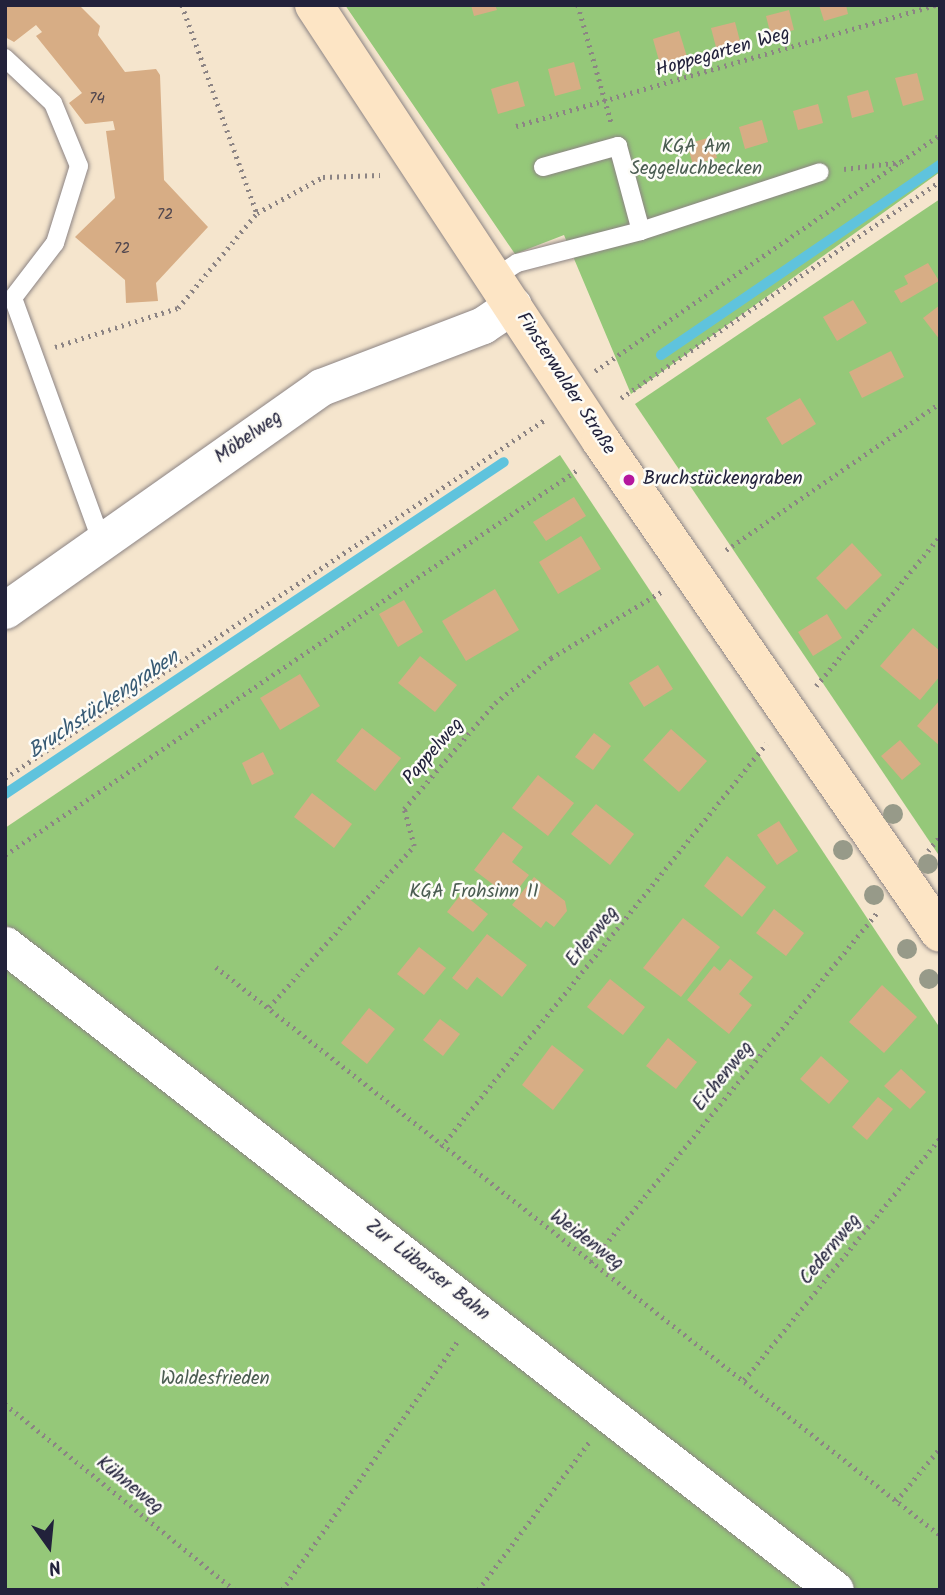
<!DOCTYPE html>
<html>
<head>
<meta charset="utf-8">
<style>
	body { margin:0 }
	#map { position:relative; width:945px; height:1595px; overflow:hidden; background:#f5e5cd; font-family:Kalam,sans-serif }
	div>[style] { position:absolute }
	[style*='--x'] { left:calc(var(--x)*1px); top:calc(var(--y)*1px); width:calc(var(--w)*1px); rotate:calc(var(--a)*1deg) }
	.green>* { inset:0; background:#95c879 }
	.stream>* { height:10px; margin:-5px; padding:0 5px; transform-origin:5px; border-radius:5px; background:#5fc3dd }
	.building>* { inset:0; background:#d7ad85 }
	.path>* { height:4.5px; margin-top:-2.25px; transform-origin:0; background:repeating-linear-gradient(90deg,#8c8484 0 2px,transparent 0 7px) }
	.roads { filter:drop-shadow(0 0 2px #8c8484) drop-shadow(0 0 2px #8c8484) }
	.lane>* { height:18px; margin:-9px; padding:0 9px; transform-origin:9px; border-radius:9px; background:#fff }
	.street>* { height:37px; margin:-18.5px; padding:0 18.5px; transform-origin:18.5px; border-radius:18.5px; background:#fff }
	.secondary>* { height:38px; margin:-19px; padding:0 19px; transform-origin:19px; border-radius:19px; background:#fde5c5 }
	.trees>* { width:20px; height:20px; margin:-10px; border-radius:50%; background:#979a89 }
	.dots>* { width:19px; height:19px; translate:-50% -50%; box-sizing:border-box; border:4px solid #fdfcf7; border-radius:50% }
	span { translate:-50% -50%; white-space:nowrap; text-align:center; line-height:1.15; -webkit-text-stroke:5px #fdfcf7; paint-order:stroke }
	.number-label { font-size:16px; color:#4f454e }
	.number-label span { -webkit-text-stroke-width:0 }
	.street-label { font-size:19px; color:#22223b }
	.park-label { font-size:19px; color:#4a5c51 }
	.poi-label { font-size:19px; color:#22223b }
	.left { translate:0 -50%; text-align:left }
	.water-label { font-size:21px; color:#375a74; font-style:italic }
	.frame { position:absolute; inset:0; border:7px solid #22223b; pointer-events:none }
	.north { position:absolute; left:14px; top:1511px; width:70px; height:70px; -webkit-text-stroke:5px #fdfcf7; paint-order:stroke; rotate:165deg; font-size:19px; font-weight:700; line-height:28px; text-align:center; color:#22223b }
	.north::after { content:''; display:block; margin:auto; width:24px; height:32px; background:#22223b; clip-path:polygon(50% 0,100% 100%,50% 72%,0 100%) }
</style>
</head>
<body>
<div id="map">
	<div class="green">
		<div style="clip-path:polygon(345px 5px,940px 5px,940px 172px,631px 394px,564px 235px,515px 254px)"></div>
		<div style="clip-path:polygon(940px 199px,940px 857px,635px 404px)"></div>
		<div style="clip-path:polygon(560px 455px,940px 1028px,940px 1590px,848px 1590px,5px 924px,5px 828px)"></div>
		<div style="clip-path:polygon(5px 934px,816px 1590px,5px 1590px)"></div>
	</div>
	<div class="stream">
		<div style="--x:661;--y:355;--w:338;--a:-34.3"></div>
		<div style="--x:5;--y:794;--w:599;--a:-33.64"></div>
	</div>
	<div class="building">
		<div style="clip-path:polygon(5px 5px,79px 5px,100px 26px,98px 35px,125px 72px,156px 69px,160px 75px,164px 180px,208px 227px,156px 283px,158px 301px,126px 303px,125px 280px,75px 237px,115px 198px,106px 131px,115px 130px,113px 121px,85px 124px,69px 103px,82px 93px,36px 36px,42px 32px,36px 25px,14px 42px,5px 37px)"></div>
		<div style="clip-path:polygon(471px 5px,495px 5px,497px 10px,474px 16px)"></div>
		<div style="clip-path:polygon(819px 5px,846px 5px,848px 14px,824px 21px)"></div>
		<div style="clip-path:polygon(789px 10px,794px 30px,771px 36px,766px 16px)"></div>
		<div style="clip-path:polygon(735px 22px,741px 45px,717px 51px,711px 28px)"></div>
		<div style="clip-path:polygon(679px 31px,688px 60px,661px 68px,653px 39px)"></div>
		<div style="clip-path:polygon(574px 62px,581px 89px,555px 96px,548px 69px)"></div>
		<div style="clip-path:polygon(917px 73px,924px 100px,903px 106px,895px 78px)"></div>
		<div style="clip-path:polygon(518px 81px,525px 106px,498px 114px,491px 89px)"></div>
		<div style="clip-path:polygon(868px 90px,874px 112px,852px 118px,847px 96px)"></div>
		<div style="clip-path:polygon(818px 104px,823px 123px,798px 130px,793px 111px)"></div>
		<div style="clip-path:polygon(762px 120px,768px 142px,745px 149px,739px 127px)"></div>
		<div style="clip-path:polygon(711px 137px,717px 158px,693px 165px,687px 144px)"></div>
		<div style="clip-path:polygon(928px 263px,939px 281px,901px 303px,894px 291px,908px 284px,904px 276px)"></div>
		<div style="clip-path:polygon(853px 300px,867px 323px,837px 341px,823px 317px)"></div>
		<div style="clip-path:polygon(940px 305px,940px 340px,923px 318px)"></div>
		<div style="clip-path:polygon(891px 351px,904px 377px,862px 398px,849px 372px)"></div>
		<div style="clip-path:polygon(800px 398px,816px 424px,782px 445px,766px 418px)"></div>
		<div style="clip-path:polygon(574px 497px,586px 516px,546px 541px,533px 522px)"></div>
		<div style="clip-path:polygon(581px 536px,601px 569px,558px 594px,539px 562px)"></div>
		<div style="clip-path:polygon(852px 543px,882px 575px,846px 610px,816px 578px)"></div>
		<div style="clip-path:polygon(495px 589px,519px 630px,466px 661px,442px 621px)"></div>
		<div style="clip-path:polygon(404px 600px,423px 632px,398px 647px,379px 614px)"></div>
		<div style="clip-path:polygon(827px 614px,842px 638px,813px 656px,798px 632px)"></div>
		<div style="clip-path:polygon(913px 628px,940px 651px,940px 676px,920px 700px,880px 666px)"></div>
		<div style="clip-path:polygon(420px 656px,457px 685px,435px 712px,398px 683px)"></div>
		<div style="clip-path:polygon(658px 665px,673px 689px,644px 707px,629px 683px)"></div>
		<div style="clip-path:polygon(300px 674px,320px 706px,280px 730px,260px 698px)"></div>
		<div style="clip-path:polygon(940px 700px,940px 746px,917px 726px)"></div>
		<div style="clip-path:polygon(362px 728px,401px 758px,375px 791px,336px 761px)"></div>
		<div style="clip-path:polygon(671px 729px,707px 761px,679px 792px,643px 760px)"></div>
		<div style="clip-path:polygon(594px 733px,611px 746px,593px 770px,575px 757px)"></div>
		<div style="clip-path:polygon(900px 740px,921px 764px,902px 780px,881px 756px)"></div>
		<div style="clip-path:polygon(263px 752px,274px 774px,252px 785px,242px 763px)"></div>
		<div style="clip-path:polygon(538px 775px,574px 803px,548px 836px,512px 808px)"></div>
		<div style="clip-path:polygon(312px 793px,352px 824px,334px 848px,294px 817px)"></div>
		<div style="clip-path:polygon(596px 804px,634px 834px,610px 865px,571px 834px)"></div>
		<div style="clip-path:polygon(779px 821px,798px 851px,777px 865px,757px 835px)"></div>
		<div style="clip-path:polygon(503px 832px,523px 847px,512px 862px,529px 875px,511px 898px,474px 870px)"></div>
		<div style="clip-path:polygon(727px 856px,766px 887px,742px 917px,704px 886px)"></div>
		<div style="clip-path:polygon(534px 877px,565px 901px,567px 911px,554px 927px,546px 921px,541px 928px,512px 905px)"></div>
		<div style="clip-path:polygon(462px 893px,488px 914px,473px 932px,447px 912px)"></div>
		<div style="clip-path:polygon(774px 909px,804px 933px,786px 956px,756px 933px)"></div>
		<div style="clip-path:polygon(683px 918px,720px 947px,681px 997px,643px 968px)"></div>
		<div style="clip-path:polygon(487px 934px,527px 965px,502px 997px,477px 977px,467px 990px,452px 978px)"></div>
		<div style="clip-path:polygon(419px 947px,446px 968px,424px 995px,397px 974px)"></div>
		<div style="clip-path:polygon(730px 959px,753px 977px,739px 994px,752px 1005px,729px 1034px,687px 1000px,714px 966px,720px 971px)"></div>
		<div style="clip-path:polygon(610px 979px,645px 1007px,623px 1035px,587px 1007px)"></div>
		<div style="clip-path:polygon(882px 985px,917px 1017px,884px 1053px,849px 1022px)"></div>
		<div style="clip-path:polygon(369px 1008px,395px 1029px,367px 1064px,341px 1043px)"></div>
		<div style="clip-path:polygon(440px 1019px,460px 1034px,443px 1056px,423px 1040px)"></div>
		<div style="clip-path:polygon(668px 1038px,697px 1062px,676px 1089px,646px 1066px)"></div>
		<div style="clip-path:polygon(552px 1045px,584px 1070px,553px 1110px,522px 1085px)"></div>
		<div style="clip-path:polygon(821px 1056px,849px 1081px,829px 1104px,800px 1079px)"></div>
		<div style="clip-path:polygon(901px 1069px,926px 1092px,910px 1109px,884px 1086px)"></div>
		<div style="clip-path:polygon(878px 1097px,893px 1109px,867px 1140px,852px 1127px)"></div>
	</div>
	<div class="path">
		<div style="--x:182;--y:5;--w:221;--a:70.2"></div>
		<div style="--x:578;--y:5;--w:122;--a:74.2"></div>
		<div style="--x:516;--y:126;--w:437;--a:-16.1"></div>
		<div style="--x:844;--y:169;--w:57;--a:-7"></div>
		<div style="--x:55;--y:347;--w:129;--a:-17.6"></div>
		<div style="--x:178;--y:308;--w:124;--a:-50.3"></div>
		<div style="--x:257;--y:213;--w:75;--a:-28.6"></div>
		<div style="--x:323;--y:177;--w:57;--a:-2"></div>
		<div style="--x:595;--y:371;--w:418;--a:-34.4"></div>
		<div style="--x:621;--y:398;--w:386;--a:-34.2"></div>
		<div style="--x:726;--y:550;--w:260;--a:-34.5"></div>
		<div style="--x:816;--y:686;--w:195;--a:-50.4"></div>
		<div style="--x:5;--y:778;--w:649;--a:-33.57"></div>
		<div style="--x:928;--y:851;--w:19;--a:-51"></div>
		<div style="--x:5;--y:855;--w:692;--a:-33.92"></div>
		<div style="--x:216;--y:967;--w:920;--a:38.12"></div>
		<div style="--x:269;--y:1007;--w:217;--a:-48"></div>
		<div style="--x:414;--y:846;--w:38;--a:-105"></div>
		<div style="--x:404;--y:809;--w:140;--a:-49.4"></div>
		<div style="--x:495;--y:703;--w:72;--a:-38.8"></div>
		<div style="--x:551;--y:658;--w:128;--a:-31"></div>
		<div style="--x:441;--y:1147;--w:518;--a:-51.12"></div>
		<div style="--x:591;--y:1262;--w:453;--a:-50.7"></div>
		<div style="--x:744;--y:1380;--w:311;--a:-51"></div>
		<div style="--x:5;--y:1404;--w:296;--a:39"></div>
		<div style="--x:896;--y:1501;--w:69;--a:-50.3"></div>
		<div style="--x:282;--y:1590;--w:307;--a:-54.8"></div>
		<div style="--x:478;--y:1590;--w:185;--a:-53.1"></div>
	</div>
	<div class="roads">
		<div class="lane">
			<div style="--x:5;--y:58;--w:66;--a:43.2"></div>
			<div style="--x:53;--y:103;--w:68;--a:67.6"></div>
			<div style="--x:79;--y:166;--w:81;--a:107.3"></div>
			<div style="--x:55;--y:243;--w:69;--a:127.4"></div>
			<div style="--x:13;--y:298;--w:260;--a:70"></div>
			<div style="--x:543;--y:167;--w:78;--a:-15.6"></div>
			<div style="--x:618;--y:146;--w:88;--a:74.9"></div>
			<div style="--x:494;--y:278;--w:27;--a:-33"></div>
			<div style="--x:517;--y:263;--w:128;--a:-14.5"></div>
			<div style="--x:641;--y:231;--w:188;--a:-18.2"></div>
		</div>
		<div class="street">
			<div style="--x:5;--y:610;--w:387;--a:-35.2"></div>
			<div style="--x:321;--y:387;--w:173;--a:-20.9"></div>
			<div style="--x:483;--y:325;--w:36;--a:-34"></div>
			<div style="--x:5;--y:945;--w:1051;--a:37.85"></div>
		</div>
		<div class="secondary">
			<div style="--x:314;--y:5;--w:522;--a:56.64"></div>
			<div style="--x:601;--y:441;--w:597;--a:55.43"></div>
		</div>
	</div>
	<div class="trees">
		<div style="left:893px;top:814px"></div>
		<div style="left:843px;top:850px"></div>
		<div style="left:928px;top:864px"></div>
		<div style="left:874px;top:895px"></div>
		<div style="left:907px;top:949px"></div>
		<div style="left:929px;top:979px"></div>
	</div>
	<div class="dots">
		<div style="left:629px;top:480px;background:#b5179e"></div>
	</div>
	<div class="number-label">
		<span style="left:97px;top:99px">74</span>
		<span style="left:165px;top:215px">72</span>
		<span style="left:122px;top:249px">72</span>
	</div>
	<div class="street-label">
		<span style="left:723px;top:53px;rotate:-16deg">Hoppegarten Weg</span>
		<span style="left:565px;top:384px;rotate:57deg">Finsterwalder Straße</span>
		<span style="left:249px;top:438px;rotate:-35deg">Möbelweg</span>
		<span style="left:434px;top:752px;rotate:-49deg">Pappelweg</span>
		<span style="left:593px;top:937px;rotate:-51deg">Erlenweg</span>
		<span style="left:724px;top:1077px;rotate:-51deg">Eichenweg</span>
		<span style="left:586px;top:1241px;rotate:37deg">Weidenweg</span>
		<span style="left:831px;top:1250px;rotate:-51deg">Cedernweg</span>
		<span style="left:427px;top:1271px;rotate:38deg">Zur Lübarser Bahn</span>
		<span style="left:129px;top:1486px;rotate:39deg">Kühneweg</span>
	</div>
	<div class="park-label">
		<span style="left:696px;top:159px">KGA Am<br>Seggeluchbecken</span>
		<span style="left:474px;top:893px">KGA Frohsinn II</span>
		<span style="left:215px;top:1380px">Waldesfrieden</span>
	</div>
	<div class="poi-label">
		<span class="left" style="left:643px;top:480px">Bruchstückengraben</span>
	</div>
	<div class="water-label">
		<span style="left:104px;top:705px;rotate:-34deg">Bruchstückengraben</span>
	</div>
	<div class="frame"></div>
	<div class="north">N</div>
</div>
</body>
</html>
